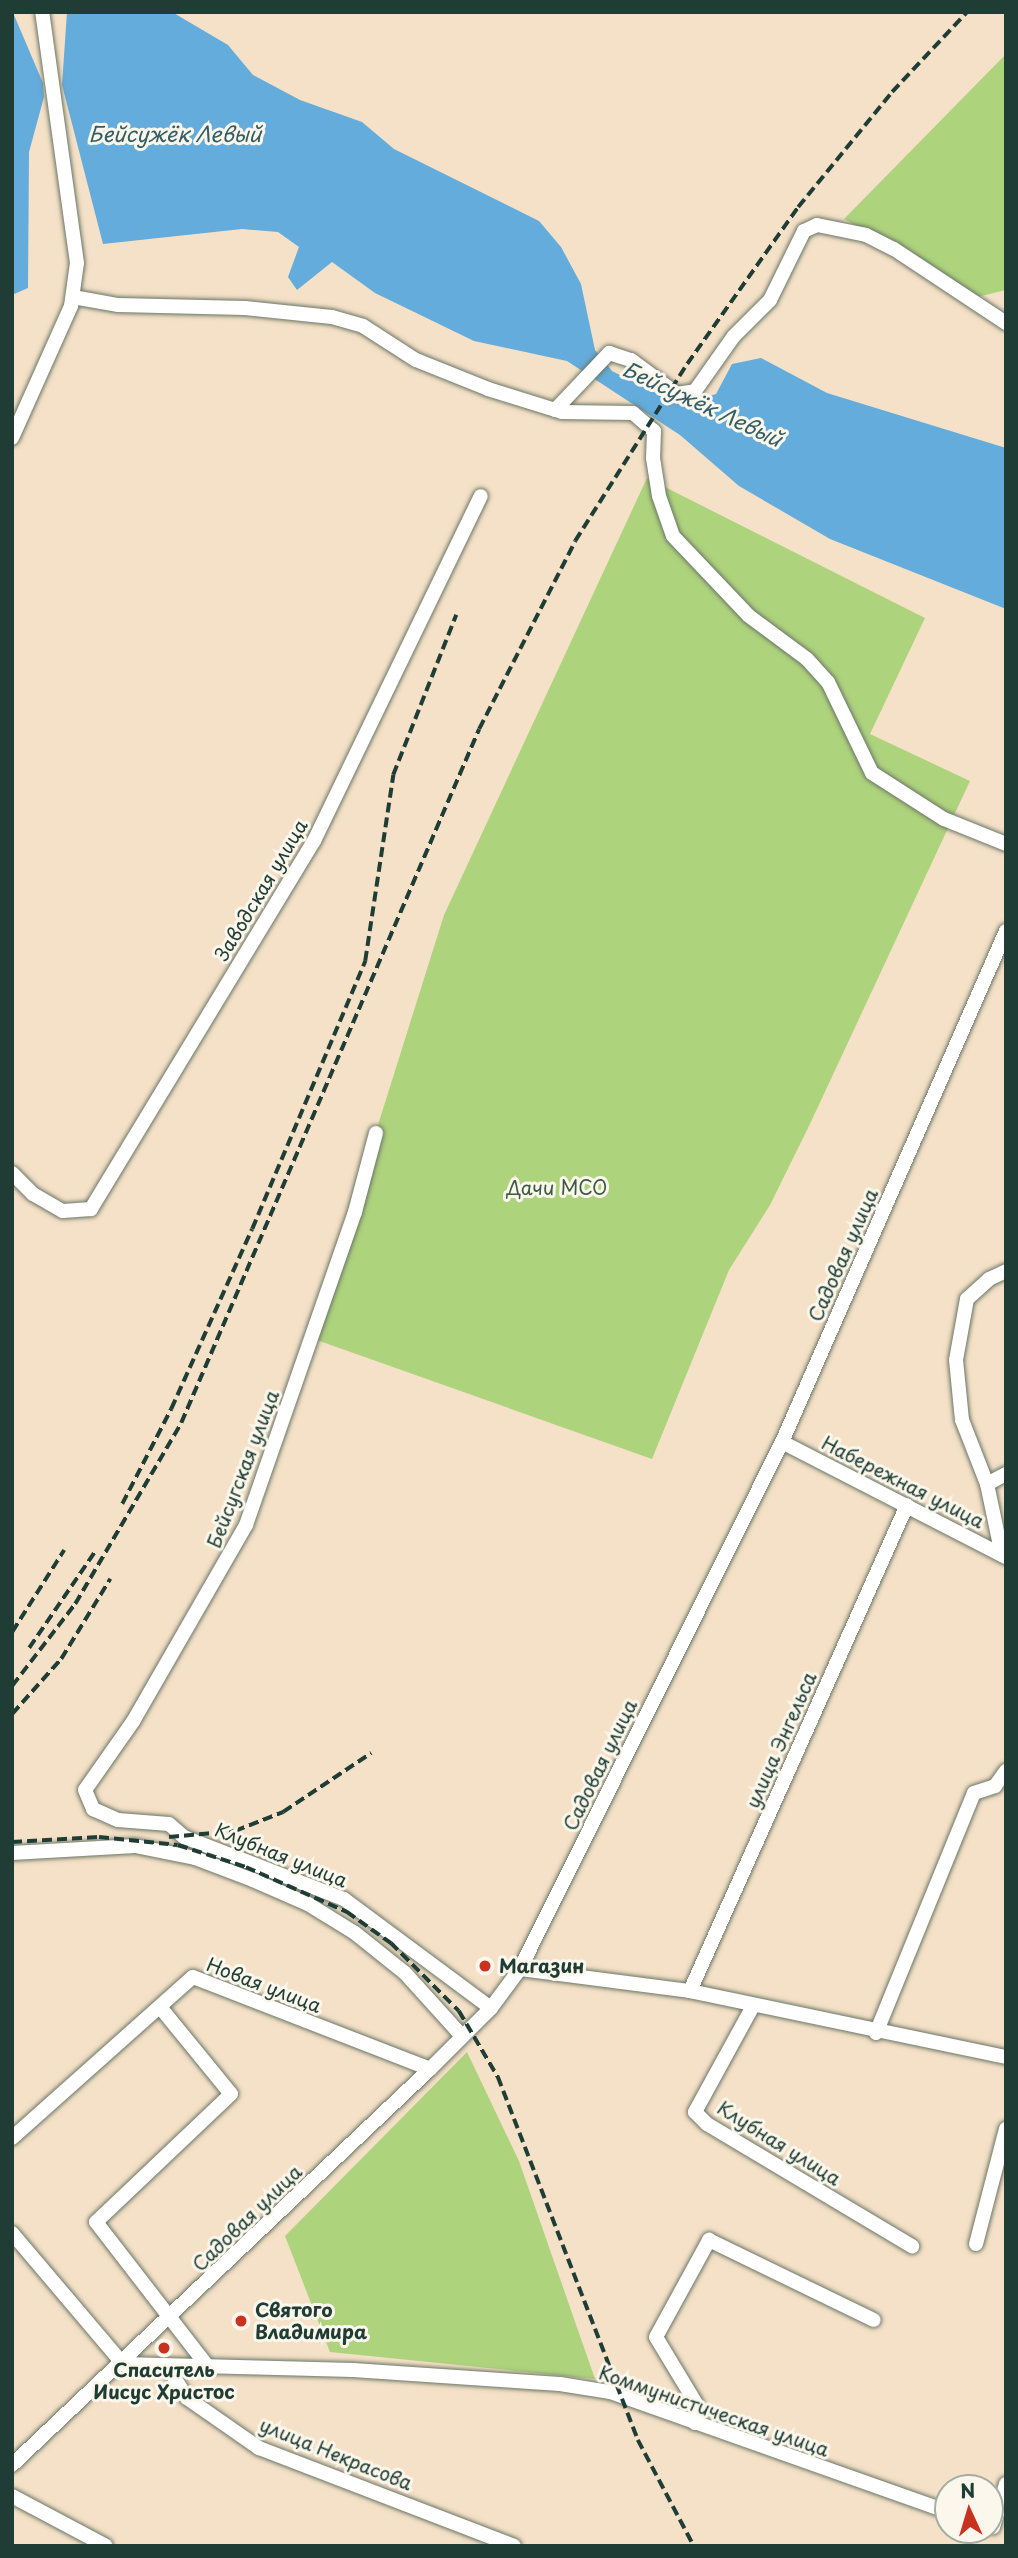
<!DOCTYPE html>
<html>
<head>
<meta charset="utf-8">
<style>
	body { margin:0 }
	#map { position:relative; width:1018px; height:2558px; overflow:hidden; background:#f5e1c7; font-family:"Playpen Sans",sans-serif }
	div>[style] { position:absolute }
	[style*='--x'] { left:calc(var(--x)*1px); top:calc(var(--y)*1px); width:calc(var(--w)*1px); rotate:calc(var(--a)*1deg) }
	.green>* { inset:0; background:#aed37d }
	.water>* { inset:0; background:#64acdb }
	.roads { filter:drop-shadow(0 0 2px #6a7667) drop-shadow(0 0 2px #6a7667) }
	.minor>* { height:14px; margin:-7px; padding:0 7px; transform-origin:7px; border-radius:7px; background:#fff }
	.rail>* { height:3.5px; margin-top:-1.75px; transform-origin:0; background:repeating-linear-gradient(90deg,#1f3d34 0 10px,transparent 0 15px) }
	.dots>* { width:19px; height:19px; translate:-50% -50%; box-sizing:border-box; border:4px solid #fbf7ec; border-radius:50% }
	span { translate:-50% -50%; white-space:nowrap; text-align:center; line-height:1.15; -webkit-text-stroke:6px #fbf7ec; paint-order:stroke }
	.street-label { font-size:19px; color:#1f3d34 }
	.park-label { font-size:19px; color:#3c5b43 }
	.poi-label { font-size:19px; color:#1f3d34; font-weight:700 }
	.left { translate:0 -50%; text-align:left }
	.water-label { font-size:21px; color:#345e66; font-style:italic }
	.frame { position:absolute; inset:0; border:14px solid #1f3d34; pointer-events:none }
	.north { position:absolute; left:934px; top:2474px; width:70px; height:70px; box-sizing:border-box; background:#fbf7ec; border:2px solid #a3ada2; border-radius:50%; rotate:356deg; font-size:19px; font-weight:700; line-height:28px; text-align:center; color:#1f3d34 }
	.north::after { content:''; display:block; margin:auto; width:24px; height:32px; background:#c8321e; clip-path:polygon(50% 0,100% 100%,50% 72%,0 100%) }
</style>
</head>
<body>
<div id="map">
	<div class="green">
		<div style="clip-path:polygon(1006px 54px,1006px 290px,973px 298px,898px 248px,844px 219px)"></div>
		<div style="clip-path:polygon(647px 478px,925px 618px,870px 734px,970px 781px,809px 1126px,770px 1205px,729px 1270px,652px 1459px,311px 1338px,444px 915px)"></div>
		<div style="clip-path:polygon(467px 2052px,519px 2161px,595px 2379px,330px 2352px,285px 2236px)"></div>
	</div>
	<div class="water">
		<div style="clip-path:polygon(67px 12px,172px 12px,228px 45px,253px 75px,300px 100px,362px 122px,394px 149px,539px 221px,561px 247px,581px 284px,595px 350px,612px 371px,680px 405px,716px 394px,732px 364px,761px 358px,827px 393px,1006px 448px,1006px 609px,830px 539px,739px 486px,680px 435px,567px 361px,474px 341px,375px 293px,332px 262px,297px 290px,288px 277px,299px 247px,278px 232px,242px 229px,103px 244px,62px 85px)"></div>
		<div style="clip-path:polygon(14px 15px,43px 83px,44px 97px,29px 152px,28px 288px,12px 295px)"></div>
	</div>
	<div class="roads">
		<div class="minor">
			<div style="--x:73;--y:297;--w:46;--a:10.1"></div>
			<div style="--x:118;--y:305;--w:127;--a:1.4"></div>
			<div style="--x:245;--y:308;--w:87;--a:5.9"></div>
			<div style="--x:332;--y:317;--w:32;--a:16"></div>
			<div style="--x:363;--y:326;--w:63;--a:32.7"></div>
			<div style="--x:416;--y:360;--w:78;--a:21.9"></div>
			<div style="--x:488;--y:389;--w:77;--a:17.3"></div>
			<div style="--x:562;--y:412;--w:71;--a:0.8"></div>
			<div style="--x:633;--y:413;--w:28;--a:41"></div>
			<div style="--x:654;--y:431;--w:27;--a:92"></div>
			<div style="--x:653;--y:458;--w:38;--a:81"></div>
			<div style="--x:659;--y:496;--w:42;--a:70.7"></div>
			<div style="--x:673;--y:536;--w:110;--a:46.5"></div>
			<div style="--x:749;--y:616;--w:72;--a:36.6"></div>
			<div style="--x:807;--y:659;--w:31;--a:48"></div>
			<div style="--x:828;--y:682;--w:101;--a:64.2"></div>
			<div style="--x:872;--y:773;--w:85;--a:32.6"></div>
			<div style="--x:944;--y:819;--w:67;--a:22"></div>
			<div style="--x:555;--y:410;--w:79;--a:-46.5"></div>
			<div style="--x:609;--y:353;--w:23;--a:18"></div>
			<div style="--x:631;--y:360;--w:57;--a:36.5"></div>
			<div style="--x:677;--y:394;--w:18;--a:-9"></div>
			<div style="--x:695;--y:391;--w:67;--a:-54.7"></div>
			<div style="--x:734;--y:336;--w:51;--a:-45"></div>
			<div style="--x:770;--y:300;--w:77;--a:-63.8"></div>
			<div style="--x:804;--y:231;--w:14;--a:-25"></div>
			<div style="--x:817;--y:225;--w:50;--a:11.5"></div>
			<div style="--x:866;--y:235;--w:31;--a:27"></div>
			<div style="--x:894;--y:249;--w:134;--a:33.5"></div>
			<div style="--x:12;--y:438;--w:145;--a:-65.9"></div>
			<div style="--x:71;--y:306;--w:43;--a:-82.1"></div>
			<div style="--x:77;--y:263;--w:253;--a:-97.9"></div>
			<div style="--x:376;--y:1133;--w:82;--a:104.9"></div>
			<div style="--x:355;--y:1212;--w:331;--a:109.2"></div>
			<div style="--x:246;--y:1525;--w:225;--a:119.9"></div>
			<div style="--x:134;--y:1720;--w:85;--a:125"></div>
			<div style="--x:85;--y:1790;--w:21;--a:67"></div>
			<div style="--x:93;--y:1809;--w:27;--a:24"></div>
			<div style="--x:118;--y:1820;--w:51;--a:4.5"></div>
			<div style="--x:169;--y:1824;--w:20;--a:41"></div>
			<div style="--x:184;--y:1837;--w:172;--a:21.2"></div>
			<div style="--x:344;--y:1899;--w:183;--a:36.6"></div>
			<div style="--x:12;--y:1173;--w:30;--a:45"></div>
			<div style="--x:33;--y:1194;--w:34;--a:30"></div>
			<div style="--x:63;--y:1211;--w:28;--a:-4"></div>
			<div style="--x:91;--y:1209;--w:430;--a:-58.8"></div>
			<div style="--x:314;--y:841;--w:383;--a:-64.2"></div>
			<div style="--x:782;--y:1442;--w:252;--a:27.2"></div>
			<div style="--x:987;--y:1484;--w:21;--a:-28"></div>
			<div style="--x:1002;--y:1555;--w:73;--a:-101.9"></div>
			<div style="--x:987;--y:1484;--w:69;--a:-111.3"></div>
			<div style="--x:962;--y:1420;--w:60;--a:-95.7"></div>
			<div style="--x:956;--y:1360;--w:62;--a:-79.8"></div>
			<div style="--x:967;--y:1299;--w:30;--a:-42"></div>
			<div style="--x:989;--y:1279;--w:19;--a:-25"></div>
			<div style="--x:12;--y:1853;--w:123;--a:-3.3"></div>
			<div style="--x:135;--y:1846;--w:61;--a:11.3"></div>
			<div style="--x:195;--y:1858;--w:62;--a:20.8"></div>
			<div style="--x:253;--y:1880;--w:60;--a:23.6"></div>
			<div style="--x:308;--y:1904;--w:55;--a:31.7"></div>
			<div style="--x:355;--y:1933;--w:64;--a:38.7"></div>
			<div style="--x:405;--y:1973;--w:85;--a:47.9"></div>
			<div style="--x:520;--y:1969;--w:171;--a:7.4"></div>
			<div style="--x:690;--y:1991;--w:323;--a:11.8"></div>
			<div style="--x:690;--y:1991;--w:532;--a:-65.94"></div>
			<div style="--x:753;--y:2006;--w:121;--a:118.7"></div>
			<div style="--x:695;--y:2112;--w:17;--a:45"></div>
			<div style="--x:707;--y:2124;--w:239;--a:30.8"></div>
			<div style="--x:160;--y:2007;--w:112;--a:50.8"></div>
			<div style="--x:231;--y:2094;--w:186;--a:136.5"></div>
			<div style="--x:96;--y:2222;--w:185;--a:52.3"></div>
			<div style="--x:876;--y:2033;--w:259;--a:-67.8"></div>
			<div style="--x:974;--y:1793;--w:22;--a:-18"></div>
			<div style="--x:995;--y:1786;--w:19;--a:-54"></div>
			<div style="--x:12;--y:2138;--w:242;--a:-41.7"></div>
			<div style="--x:193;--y:1977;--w:254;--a:21.2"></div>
			<div style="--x:12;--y:2233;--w:172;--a:49.7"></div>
			<div style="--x:976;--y:2244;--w:119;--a:-75.4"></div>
			<div style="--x:123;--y:2364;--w:230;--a:1.5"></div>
			<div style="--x:353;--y:2370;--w:207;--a:3.9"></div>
			<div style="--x:560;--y:2384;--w:51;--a:9.1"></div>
			<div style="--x:610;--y:2392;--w:359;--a:19.5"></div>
			<div style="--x:167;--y:2366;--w:38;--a:58"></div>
			<div style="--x:187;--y:2398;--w:88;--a:34.8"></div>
			<div style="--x:259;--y:2448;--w:273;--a:21"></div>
			<div style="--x:695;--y:2423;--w:18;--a:-84"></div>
			<div style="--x:697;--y:2405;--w:79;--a:-121.1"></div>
			<div style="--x:656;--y:2337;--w:111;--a:-61.3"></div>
			<div style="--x:709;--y:2240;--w:183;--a:25.9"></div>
			<div style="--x:12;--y:2465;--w:576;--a:-43.45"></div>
			<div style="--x:430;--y:2069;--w:86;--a:-45"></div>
			<div style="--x:491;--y:2008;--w:49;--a:-53.4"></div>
			<div style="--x:520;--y:1969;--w:589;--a:-63.57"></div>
			<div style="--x:782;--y:1442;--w:558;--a:-66.33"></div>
			<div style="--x:12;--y:2496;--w:106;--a:28"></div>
			<div style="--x:993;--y:2527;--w:45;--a:-73.2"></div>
		</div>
	</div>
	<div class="rail">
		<div style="--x:122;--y:1504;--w:107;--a:-62.7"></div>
		<div style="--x:171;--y:1409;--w:197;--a:-65.8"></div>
		<div style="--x:252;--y:1229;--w:291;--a:-67.1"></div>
		<div style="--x:365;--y:961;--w:188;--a:-81.4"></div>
		<div style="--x:393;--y:775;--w:172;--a:-68.5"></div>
		<div style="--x:12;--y:1632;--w:97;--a:-57.6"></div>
		<div style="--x:29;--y:1648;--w:119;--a:-55.6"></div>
		<div style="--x:12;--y:1686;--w:103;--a:-52.5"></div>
		<div style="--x:75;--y:1604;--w:210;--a:-59.6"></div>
		<div style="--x:181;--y:1423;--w:755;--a:-66.76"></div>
		<div style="--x:479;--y:729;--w:211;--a:-62.9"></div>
		<div style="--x:575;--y:541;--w:209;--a:-57.7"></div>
		<div style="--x:687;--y:364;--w:192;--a:-54.7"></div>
		<div style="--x:798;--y:207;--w:149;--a:-50.7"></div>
		<div style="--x:892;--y:92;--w:110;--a:-46.8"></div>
		<div style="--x:12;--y:1714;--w:74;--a:-48.3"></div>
		<div style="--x:61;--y:1659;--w:94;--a:-58.5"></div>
		<div style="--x:169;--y:1837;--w:66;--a:-5.2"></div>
		<div style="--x:235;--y:1831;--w:52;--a:-21.6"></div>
		<div style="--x:283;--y:1812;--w:106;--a:-33.8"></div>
		<div style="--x:12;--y:1842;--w:87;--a:-3.3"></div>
		<div style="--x:99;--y:1837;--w:79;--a:5.8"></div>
		<div style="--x:178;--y:1845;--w:71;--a:17.9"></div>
		<div style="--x:246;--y:1867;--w:111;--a:24"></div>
		<div style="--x:347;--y:1912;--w:54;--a:35.2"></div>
		<div style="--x:391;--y:1943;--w:96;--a:45"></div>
		<div style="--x:459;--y:2011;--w:77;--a:59.4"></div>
		<div style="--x:498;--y:2077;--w:389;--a:68.9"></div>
		<div style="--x:638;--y:2440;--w:120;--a:62.2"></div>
	</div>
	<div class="dots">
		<div style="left:485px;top:1966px;background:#c8321e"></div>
		<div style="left:241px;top:2321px;background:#c8321e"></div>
		<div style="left:164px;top:2348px;background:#c8321e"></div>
	</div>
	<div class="street-label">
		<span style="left:261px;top:890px;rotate:-59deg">Заводская улица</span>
		<span style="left:843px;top:1255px;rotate:-66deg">Садовая улица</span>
		<span style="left:243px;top:1469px;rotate:-69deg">Бейсугская улица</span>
		<span style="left:903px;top:1482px;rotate:27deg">Набережная улица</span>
		<span style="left:781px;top:1740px;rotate:-66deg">улица Энгельса</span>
		<span style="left:600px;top:1765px;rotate:-64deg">Садовая улица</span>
		<span style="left:281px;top:1855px;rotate:22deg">Клубная улица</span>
		<span style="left:264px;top:1985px;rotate:21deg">Новая улица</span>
		<span style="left:779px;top:2143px;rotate:32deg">Клубная улица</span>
		<span style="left:247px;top:2218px;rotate:-44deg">Садовая улица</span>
		<span style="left:714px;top:2411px;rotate:19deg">Коммунистическая улица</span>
		<span style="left:336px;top:2454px;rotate:22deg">улица Некрасова</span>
	</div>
	<div class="park-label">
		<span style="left:557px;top:1188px">Дачи МСО</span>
	</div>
	<div class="poi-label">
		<span class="left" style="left:499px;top:1966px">Магазин</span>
		<span class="left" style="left:255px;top:2321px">Святого<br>Владимира</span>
		<span style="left:164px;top:2381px">Спаситель<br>Иисус Христос</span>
	</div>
	<div class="water-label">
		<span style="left:175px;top:133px">Бейсужёк Левый</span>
		<span style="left:703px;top:403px;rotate:25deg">Бейсужёк Левый</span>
	</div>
	<div class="frame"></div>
	<div class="north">N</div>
</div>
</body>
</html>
